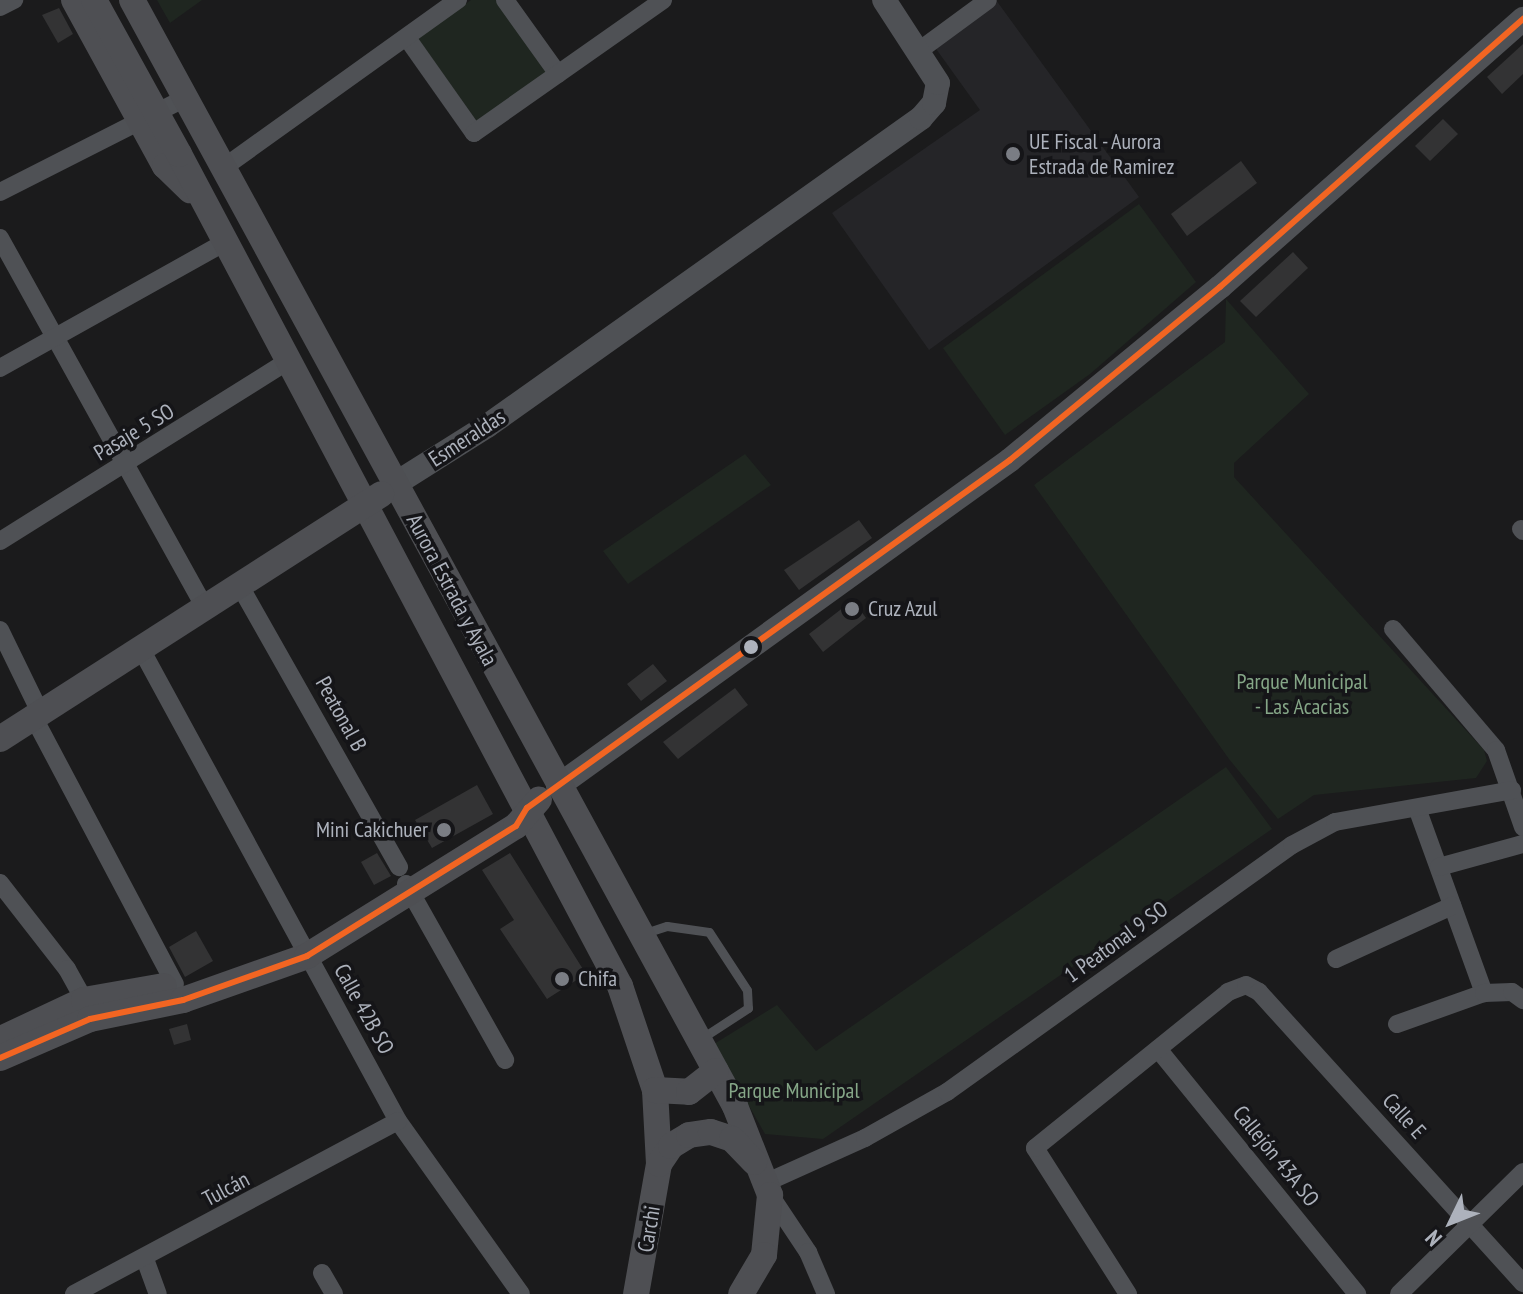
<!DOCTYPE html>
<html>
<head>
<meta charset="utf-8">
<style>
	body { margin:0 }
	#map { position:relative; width:1523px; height:1294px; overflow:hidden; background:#1b1b1c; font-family:"PT Sans Narrow",sans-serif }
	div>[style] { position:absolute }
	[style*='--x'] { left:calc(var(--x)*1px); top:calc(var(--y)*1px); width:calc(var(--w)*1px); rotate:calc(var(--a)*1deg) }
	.built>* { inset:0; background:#252528 }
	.green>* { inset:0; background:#1f2620 }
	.building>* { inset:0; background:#333334 }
	.service>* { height:9px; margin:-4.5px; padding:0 4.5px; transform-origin:4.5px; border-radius:4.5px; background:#4f5155 }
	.minor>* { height:18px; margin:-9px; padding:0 9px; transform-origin:9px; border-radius:9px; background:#4f5155 }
	.tertiary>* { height:24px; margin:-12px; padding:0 12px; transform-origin:12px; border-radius:12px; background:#4f5155 }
	.secondary>* { height:26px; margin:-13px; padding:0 13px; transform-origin:13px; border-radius:13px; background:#4e4f53 }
	.secondary-bridge>* { height:26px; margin:-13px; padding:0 13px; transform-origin:13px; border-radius:13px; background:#4e4f53 }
	.bus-1>* { height:6px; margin:-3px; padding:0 3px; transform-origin:3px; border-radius:3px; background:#f26522 }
	.dots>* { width:22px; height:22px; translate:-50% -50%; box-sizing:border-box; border:4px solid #151518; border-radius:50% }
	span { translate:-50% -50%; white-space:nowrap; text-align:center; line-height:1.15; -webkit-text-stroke:7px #151518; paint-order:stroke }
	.poi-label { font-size:22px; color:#adb2bc }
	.left { translate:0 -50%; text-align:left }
	.right { translate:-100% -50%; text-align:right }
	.street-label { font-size:22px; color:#adb2bc }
	.park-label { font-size:22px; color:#85a687 }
	.north { position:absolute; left:1411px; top:1182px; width:80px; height:80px; -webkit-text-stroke:6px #151518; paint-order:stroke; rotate:227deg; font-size:22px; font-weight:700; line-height:32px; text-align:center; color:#adb2bc }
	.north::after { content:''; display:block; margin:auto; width:28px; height:36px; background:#adb2bc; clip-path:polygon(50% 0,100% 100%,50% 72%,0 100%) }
</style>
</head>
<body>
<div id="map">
	<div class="built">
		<div style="clip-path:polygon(996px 0,1139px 197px,929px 350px,832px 213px,980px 110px,934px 46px)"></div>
	</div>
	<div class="green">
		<div style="clip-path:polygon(157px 0,202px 0,170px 23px)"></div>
		<div style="clip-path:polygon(471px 0,497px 0,549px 72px,478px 123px,418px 39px)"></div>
		<div style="clip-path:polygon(1139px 204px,1196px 282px,1090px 374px,1005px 435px,943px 348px)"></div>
		<div style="clip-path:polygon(1226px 299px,1309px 394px,1234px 463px,1234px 477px,1484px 750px,1487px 761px,1476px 778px,1314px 795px,1278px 819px,1229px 759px,1034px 485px,1225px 342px)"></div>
		<div style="clip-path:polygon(745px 454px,771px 485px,628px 584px,603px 551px)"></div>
		<div style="clip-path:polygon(1226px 767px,1272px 829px,823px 1139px,765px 1134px,714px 1044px,777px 1005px,816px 1051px)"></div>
	</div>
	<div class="building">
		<div style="clip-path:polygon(59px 8px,73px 34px,58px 43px,42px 15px)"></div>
		<div style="clip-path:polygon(1523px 44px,1523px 74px,1502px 94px,1487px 77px)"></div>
		<div style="clip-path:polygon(1443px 119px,1458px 134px,1430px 161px,1415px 146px)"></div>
		<div style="clip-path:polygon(1241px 161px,1257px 183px,1187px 236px,1171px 214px)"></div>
		<div style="clip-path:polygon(1293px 252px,1308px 268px,1256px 317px,1240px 301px)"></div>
		<div style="clip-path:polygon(859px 520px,872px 538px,799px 590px,784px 570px)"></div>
		<div style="clip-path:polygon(853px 600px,866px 618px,823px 652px,809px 634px)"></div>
		<div style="clip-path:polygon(653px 664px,667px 681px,641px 701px,627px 684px)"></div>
		<div style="clip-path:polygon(735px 688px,748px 705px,678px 759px,663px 742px)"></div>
		<div style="clip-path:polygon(477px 785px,493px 814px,432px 848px,415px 820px)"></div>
		<div style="clip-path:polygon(377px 853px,391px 876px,374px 885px,361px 862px)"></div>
		<div style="clip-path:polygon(510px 853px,586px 974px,547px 999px,500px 929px,514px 920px,482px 870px)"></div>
		<div style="clip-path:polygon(196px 931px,213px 961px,185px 977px,169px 947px)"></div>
		<div style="clip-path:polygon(187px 1024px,191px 1040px,174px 1045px,169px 1029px)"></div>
	</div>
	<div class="service">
		<div style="--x:645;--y:933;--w:23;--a:-18"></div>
		<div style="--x:667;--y:926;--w:42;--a:8.1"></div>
		<div style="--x:709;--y:932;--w:69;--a:56.8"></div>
		<div style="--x:747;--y:990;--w:18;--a:87"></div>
		<div style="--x:748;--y:1008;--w:55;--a:146.9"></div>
	</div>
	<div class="minor">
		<div style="--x:505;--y:0;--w:91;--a:54.4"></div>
		<div style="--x:0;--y:7;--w:16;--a:-27"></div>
		<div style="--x:407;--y:38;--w:116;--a:54.8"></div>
		<div style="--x:474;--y:133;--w:231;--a:-35.1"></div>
		<div style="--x:920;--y:50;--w:84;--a:-36.3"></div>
		<div style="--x:223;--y:168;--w:289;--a:-35.6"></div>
		<div style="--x:0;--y:192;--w:208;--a:-26.9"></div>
		<div style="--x:0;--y:238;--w:423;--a:61"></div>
		<div style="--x:0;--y:368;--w:260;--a:-29.2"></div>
		<div style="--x:1521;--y:529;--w:3;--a:45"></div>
		<div style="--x:0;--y:541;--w:343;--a:-32"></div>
		<div style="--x:240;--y:586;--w:323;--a:60.5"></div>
		<div style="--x:1393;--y:629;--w:159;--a:49.6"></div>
		<div style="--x:1496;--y:750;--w:82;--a:70.7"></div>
		<div style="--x:0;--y:630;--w:93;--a:64"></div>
		<div style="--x:141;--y:649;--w:537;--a:61.43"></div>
		<div style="--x:398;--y:1121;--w:212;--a:54.6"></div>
		<div style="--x:34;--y:718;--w:301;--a:62.1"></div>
		<div style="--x:1417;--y:808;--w:197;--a:70.1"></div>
		<div style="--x:1439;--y:867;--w:87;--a:-15.3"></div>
		<div style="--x:0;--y:883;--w:109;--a:52.1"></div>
		<div style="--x:67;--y:969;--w:35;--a:61"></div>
		<div style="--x:406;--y:884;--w:202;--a:60.6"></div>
		<div style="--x:1336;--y:959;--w:128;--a:-24.6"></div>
		<div style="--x:1397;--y:1024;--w:92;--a:-19.6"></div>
		<div style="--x:1484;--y:993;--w:28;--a:-2"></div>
		<div style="--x:1512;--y:992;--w:14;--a:36"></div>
		<div style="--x:1158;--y:1049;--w:316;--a:50.9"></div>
		<div style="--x:765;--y:1183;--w:110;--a:-24.2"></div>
		<div style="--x:865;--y:1138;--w:94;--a:-29.3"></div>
		<div style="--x:947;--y:1092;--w:424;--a:-35.6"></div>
		<div style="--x:1292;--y:845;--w:49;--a:-28.1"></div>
		<div style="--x:1335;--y:822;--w:180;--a:-10.2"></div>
		<div style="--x:770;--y:1195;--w:69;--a:56.3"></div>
		<div style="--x:808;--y:1252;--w:46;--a:66.8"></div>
		<div style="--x:145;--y:1259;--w:37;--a:70"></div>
		<div style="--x:322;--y:1273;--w:24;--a:60"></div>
		<div style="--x:74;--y:1294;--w:367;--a:-28.1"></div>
		<div style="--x:1128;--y:1294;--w:173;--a:-122.5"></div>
		<div style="--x:1035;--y:1148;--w:248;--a:-38.9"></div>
		<div style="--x:1228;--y:992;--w:19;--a:-21"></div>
		<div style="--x:1246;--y:985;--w:15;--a:28"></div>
		<div style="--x:1259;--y:992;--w:393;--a:47.8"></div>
		<div style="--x:1399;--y:1294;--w:174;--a:-44.5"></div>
	</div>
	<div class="tertiary">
		<div style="--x:395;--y:484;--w:109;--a:-32.2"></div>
		<div style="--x:487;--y:426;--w:532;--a:-35.36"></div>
		<div style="--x:921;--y:118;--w:20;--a:-49"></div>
		<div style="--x:934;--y:103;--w:20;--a:-79"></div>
		<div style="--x:938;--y:83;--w:99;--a:-123"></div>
		<div style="--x:558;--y:786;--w:557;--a:-35.8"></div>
		<div style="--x:1010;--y:460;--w:272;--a:-39.5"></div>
		<div style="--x:1220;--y:287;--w:405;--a:-41.5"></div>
	</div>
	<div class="secondary">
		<div style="--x:74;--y:0;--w:189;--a:61.3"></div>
		<div style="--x:165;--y:166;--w:35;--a:44"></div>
		<div style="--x:132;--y:0;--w:1260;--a:61.4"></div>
		<div style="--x:735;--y:1106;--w:96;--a:68.5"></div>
		<div style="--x:770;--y:1195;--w:60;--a:95.7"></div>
		<div style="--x:764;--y:1255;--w:45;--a:120.5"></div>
		<div style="--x:179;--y:154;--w:942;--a:62.07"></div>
		<div style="--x:620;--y:986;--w:110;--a:71.4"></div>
		<div style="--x:655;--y:1090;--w:74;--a:86.9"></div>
		<div style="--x:659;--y:1164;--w:132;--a:100"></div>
		<div style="--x:0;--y:739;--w:453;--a:-32.7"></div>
		<div style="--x:5;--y:1037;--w:87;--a:-25.1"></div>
		<div style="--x:84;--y:1000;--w:81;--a:-9.9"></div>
		<div style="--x:0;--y:1058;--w:98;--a:-23.4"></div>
		<div style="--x:90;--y:1019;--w:95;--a:-11.5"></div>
		<div style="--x:183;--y:1000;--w:132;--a:-19.5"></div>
		<div style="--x:307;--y:956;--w:246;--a:-31.9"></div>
		<div style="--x:516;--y:826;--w:35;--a:-49"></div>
		<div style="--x:655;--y:1090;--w:34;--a:3"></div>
		<div style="--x:689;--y:1092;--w:34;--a:-38"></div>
		<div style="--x:659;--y:1164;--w:22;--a:-56"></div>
		<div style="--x:671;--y:1146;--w:21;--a:-31"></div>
		<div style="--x:689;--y:1135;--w:22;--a:-8"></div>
		<div style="--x:711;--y:1132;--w:22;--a:18"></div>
		<div style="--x:732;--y:1139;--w:32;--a:46"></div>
	</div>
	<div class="secondary-bridge">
		<div style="--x:94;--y:0;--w:176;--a:61.1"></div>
	</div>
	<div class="bus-1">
		<div style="--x:0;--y:1058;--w:98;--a:-23.4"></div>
		<div style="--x:90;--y:1019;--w:95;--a:-11.5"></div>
		<div style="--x:183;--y:1000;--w:132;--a:-19.5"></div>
		<div style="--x:307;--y:956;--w:246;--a:-31.9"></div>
		<div style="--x:516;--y:826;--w:21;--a:-59"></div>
		<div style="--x:527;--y:808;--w:595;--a:-35.77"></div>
		<div style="--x:1010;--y:460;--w:272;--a:-39.5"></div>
		<div style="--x:1220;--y:287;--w:405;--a:-41.5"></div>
	</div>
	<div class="dots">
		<div style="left:1013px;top:154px;background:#7a7d84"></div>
		<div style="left:852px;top:609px;background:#7a7d84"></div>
		<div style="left:751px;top:647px;background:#adb2bc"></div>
		<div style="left:444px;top:830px;background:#7a7d84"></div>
		<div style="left:562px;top:979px;background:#7a7d84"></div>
	</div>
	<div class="poi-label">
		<span class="left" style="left:1029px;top:154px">UE Fiscal - Aurora<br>Estrada de Ramirez</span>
		<span class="left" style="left:868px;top:609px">Cruz Azul</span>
		<span class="right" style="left:428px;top:830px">Mini Cakichuer</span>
		<span class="left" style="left:578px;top:979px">Chifa</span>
	</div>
	<div class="street-label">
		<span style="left:134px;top:432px;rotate:-31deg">Pasaje 5 SO</span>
		<span style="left:467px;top:438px;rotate:-33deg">Esmeraldas</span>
		<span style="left:452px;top:590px;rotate:62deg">Aurora Estrada y Ayala</span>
		<span style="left:341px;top:714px;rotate:61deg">Peatonal B</span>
		<span style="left:1116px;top:942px;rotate:-36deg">1 Peatonal 9 SO</span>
		<span style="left:364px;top:1009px;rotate:61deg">Calle 42B SO</span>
		<span style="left:1404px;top:1116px;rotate:48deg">Calle E</span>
		<span style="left:1276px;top:1156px;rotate:51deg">Callejón 43A SO</span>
		<span style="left:226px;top:1189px;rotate:-28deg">Tulcán</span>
		<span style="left:649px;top:1229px;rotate:-81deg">Carchi</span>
	</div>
	<div class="park-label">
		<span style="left:1302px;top:694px">Parque Municipal<br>- Las Acacias</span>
		<span style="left:794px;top:1091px">Parque Municipal</span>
	</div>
	<div class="north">N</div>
</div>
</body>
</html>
